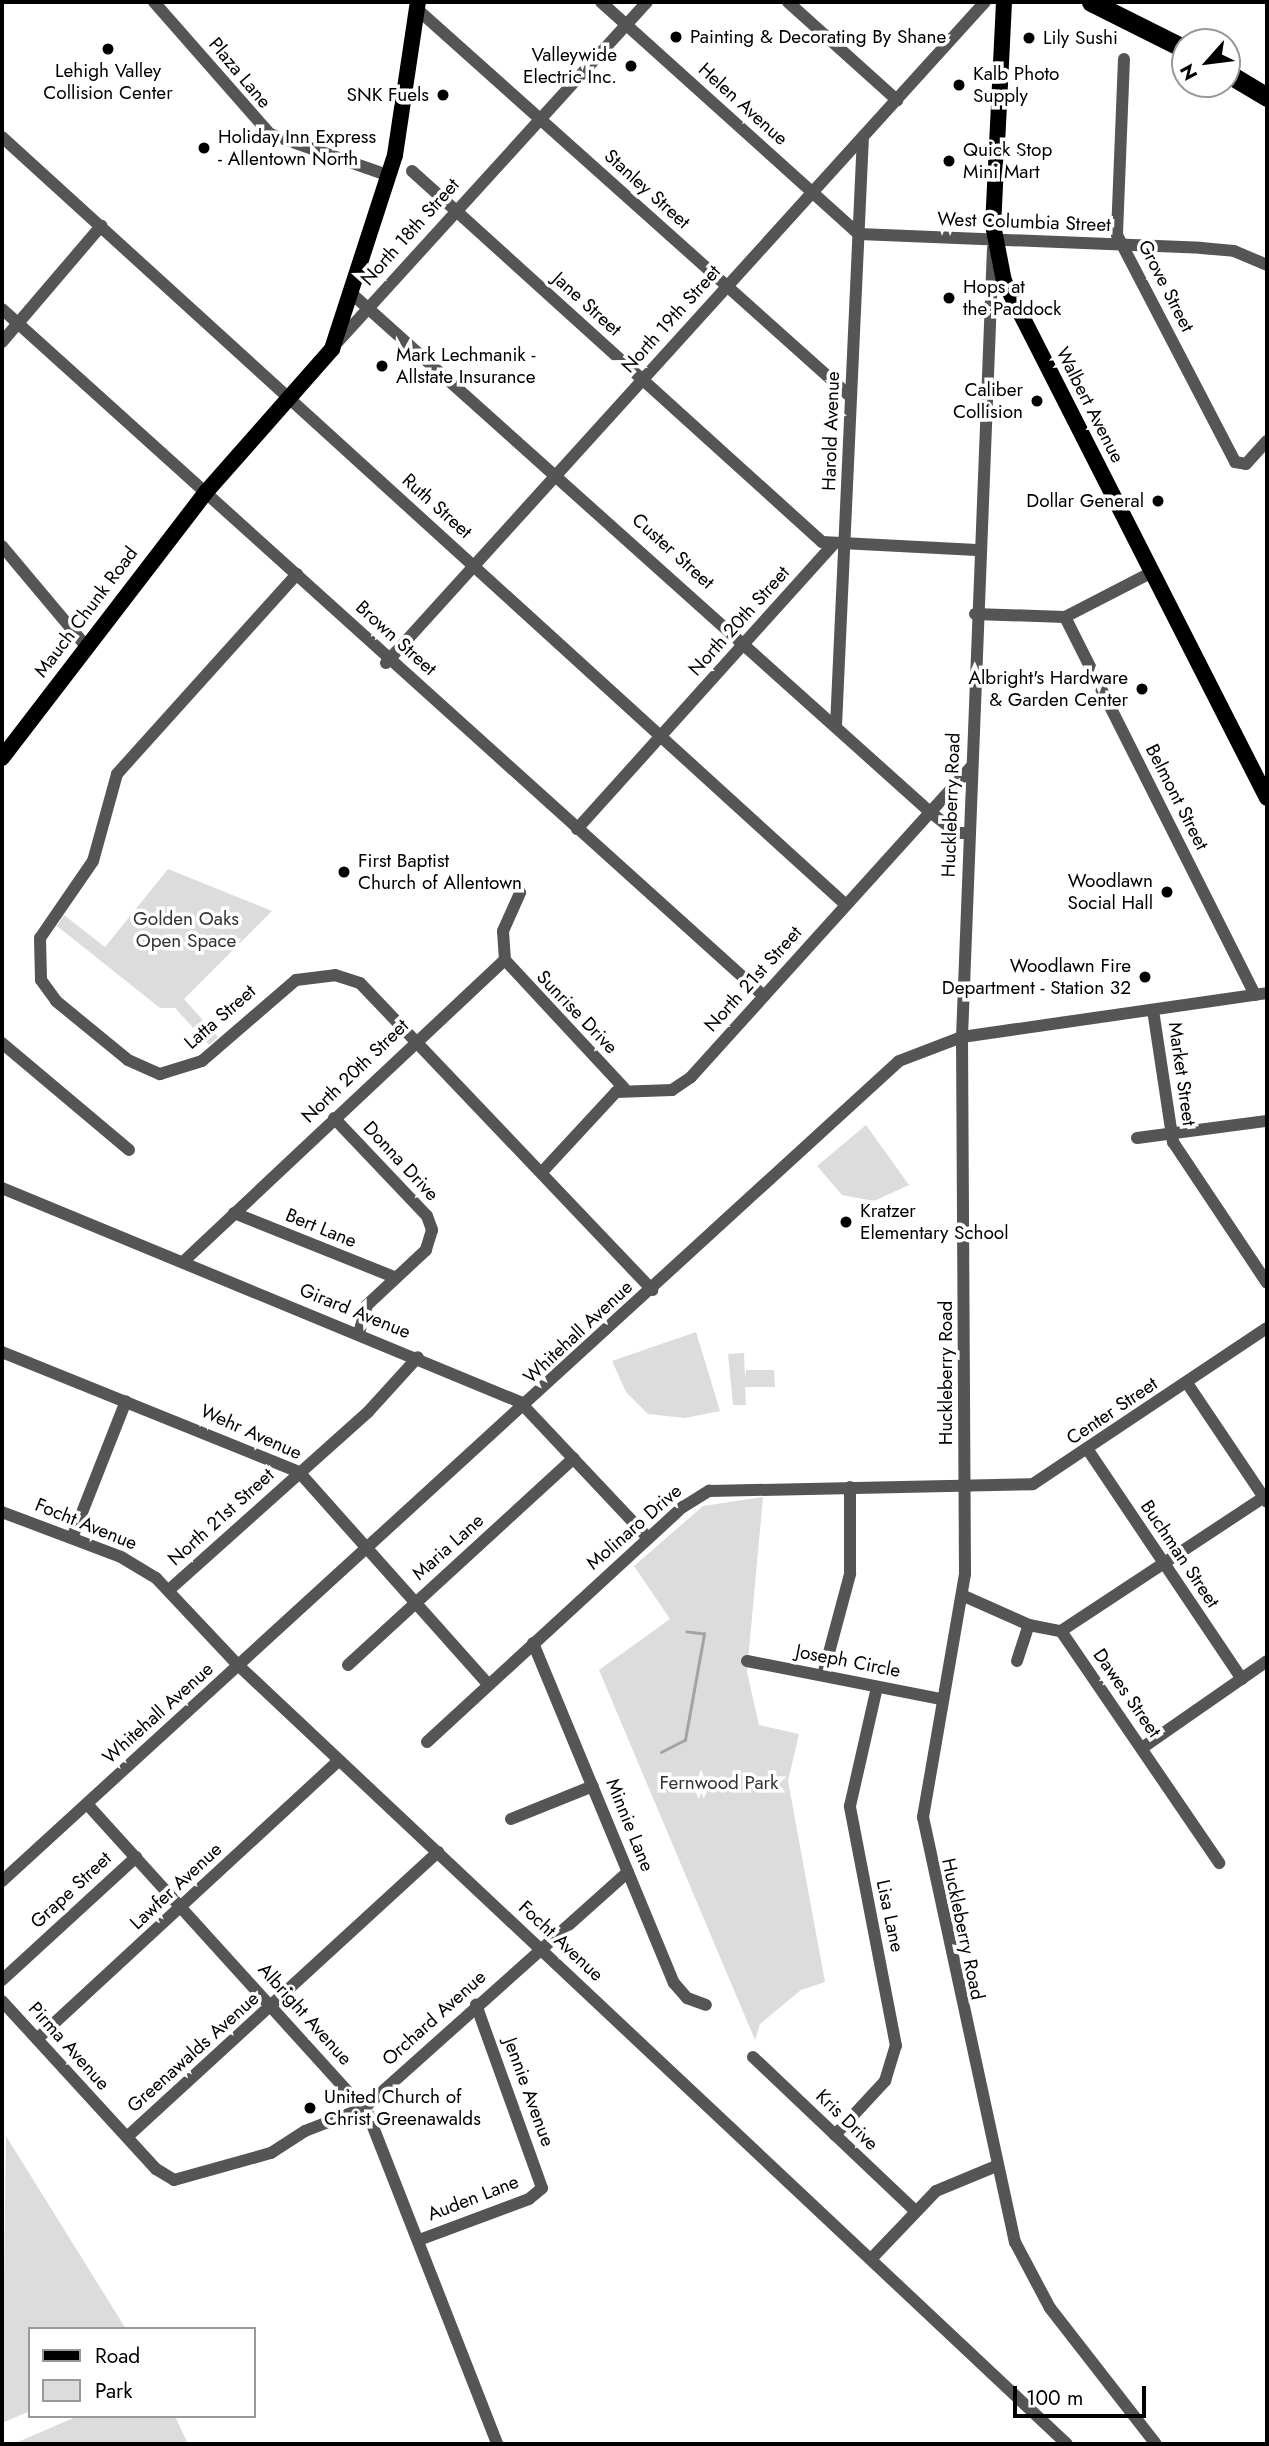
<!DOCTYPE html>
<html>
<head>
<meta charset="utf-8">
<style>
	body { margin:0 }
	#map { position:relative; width:1269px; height:2446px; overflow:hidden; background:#fff; font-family:Jost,sans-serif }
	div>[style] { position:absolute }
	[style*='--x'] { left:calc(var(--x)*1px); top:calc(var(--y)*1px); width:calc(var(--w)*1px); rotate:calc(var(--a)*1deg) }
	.green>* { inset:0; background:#dcdcdc }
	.stream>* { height:2.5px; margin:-1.25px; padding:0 1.25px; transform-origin:1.25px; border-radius:1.25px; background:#a3a3a3 }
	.minor>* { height:12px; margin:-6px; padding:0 6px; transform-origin:6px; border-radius:6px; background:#555 }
	.major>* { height:16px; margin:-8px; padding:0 8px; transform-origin:8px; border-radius:8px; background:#000 }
	.highway>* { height:19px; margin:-9.5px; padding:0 9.5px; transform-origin:9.5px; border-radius:9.5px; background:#000 }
	.dots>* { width:19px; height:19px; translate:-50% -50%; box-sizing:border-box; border:4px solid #fff; border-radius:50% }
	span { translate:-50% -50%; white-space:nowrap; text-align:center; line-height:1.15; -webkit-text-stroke:7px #fff; paint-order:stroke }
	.poi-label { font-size:19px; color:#000 }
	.left { translate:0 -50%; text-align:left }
	.right { translate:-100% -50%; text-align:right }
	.street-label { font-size:19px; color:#000 }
	.park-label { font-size:19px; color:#333 }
	.frame { position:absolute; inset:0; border:4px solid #000; pointer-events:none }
	.legend { position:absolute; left:28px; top:2327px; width:228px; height:91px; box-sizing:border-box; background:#fff; border:2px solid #999; margin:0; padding:9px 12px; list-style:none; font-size:21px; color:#000 }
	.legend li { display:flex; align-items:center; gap:14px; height:35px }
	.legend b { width:35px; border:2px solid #999 }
	.north { position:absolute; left:1171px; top:28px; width:70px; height:70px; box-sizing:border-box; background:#fff; border:2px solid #999; border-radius:50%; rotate:242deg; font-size:19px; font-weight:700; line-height:28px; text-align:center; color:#000 }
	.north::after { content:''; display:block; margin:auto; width:24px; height:32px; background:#000; clip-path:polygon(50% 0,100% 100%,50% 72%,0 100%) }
	.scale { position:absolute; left:1013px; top:2386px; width:133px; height:32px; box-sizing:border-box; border:4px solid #000; border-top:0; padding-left:9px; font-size:21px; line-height:24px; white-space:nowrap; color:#000; -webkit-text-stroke:5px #fff; paint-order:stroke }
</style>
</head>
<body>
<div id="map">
	<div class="green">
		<div style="clip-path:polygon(168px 869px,272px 911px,184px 999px,218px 1037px,209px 1045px,175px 1008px,160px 1008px,57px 926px,64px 915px,105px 947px)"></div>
		<div style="clip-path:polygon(866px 1125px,909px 1185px,874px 1201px,842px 1195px,817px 1166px)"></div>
		<div style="clip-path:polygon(696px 1332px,720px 1411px,685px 1418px,648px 1414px,626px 1392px,612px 1361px)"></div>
		<div style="clip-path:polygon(744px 1353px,745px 1379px,746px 1370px,774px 1370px,775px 1387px,745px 1387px,746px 1405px,733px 1405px,728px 1354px)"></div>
		<div style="clip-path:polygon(763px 1497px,747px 1672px,759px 1725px,799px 1734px,788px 1781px,825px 1982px,801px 1990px,760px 2024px,755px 2040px,599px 1670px,670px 1619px,634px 1566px,703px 1506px)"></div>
		<div style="clip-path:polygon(6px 2136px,126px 2329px,30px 2329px,30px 2411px,2px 2423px)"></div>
		<div style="clip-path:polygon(78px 2416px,175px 2416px,188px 2444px,13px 2444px)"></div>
	</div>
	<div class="stream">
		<div style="--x:661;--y:1752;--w:27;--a:-27"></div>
		<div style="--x:685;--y:1740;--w:108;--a:-79.8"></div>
		<div style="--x:704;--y:1634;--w:17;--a:-173"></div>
	</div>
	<div class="minor">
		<div style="--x:154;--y:2;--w:176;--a:48.7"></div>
		<div style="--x:270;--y:134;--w:127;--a:19.3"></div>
		<div style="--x:601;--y:2;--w:347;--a:42"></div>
		<div style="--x:859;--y:234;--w:342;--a:2.3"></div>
		<div style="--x:1201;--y:248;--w:33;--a:5"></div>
		<div style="--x:1234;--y:251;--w:36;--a:23"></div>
		<div style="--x:788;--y:2;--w:147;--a:42"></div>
		<div style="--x:417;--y:9;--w:582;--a:41.8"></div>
		<div style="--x:1124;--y:59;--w:176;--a:92.3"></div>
		<div style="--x:1117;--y:235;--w:256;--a:62.5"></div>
		<div style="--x:1235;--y:462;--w:11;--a:10"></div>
		<div style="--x:1246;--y:464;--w:31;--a:-48"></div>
		<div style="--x:2;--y:137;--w:1141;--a:42.3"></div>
		<div style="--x:412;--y:171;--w:553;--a:42.14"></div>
		<div style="--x:822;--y:542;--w:155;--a:3"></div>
		<div style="--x:993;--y:248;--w:790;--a:92.25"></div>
		<div style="--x:962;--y:1037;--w:537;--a:89.68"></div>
		<div style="--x:965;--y:1574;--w:247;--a:99.8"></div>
		<div style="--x:923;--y:1817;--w:435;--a:77.8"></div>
		<div style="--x:1015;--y:2242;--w:75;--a:62.1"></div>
		<div style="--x:1050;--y:2308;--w:172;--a:52.1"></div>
		<div style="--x:351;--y:293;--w:776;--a:41.87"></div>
		<div style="--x:929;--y:811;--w:36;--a:38"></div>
		<div style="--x:957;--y:833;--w:12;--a:0"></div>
		<div style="--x:2;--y:309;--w:1026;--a:42.04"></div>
		<div style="--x:2;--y:342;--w:153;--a:-49.5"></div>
		<div style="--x:334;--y:346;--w:465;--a:-47.7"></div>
		<div style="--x:2;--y:546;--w:131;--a:50"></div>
		<div style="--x:297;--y:574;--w:269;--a:132"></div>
		<div style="--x:117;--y:774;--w:90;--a:105.4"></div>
		<div style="--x:93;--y:861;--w:93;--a:124.5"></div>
		<div style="--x:40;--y:938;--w:42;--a:88.6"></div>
		<div style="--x:41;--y:980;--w:26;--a:54"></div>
		<div style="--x:56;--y:1001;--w:93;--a:39.3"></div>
		<div style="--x:128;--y:1060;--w:35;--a:24"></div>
		<div style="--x:160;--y:1074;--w:44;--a:-17.2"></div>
		<div style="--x:202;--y:1061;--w:124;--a:-40.8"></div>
		<div style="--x:296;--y:980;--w:39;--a:-7"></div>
		<div style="--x:335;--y:975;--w:26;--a:18"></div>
		<div style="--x:360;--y:983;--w:424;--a:46.4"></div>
		<div style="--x:975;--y:614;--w:90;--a:1.9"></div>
		<div style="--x:1065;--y:617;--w:98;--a:-27.3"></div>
		<div style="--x:1065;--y:617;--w:423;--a:63.3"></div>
		<div style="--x:386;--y:663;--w:892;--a:-47.82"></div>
		<div style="--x:836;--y:726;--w:590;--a:-87.38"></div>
		<div style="--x:577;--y:829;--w:381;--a:-48"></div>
		<div style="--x:505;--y:960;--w:175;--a:47.1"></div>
		<div style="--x:1153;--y:1010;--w:134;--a:81.4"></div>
		<div style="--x:1173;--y:1142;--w:169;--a:56.3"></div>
		<div style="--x:2;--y:1043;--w:166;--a:40.1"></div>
		<div style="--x:334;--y:1118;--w:135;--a:46.5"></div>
		<div style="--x:427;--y:1216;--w:15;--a:70"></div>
		<div style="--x:432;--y:1230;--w:21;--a:107"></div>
		<div style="--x:426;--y:1250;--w:81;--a:137"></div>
		<div style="--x:367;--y:1305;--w:29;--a:106"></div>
		<div style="--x:1137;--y:1138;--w:131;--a:-7.5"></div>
		<div style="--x:542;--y:1172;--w:109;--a:-47.2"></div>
		<div style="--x:616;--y:1092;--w:56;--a:-2"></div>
		<div style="--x:672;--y:1090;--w:23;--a:-34"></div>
		<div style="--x:691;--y:1077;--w:418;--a:-47.9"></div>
		<div style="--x:2;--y:1188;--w:560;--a:22.45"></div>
		<div style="--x:520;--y:1402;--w:187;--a:46.7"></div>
		<div style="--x:234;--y:1213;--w:172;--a:21.8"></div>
		<div style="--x:183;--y:1262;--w:441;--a:-43.2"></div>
		<div style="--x:505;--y:960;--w:29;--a:-94"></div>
		<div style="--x:503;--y:931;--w:42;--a:-65.9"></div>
		<div style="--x:2;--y:1352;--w:320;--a:22"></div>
		<div style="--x:299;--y:1472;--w:284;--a:48.3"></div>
		<div style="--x:1187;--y:1383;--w:143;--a:56.1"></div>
		<div style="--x:1088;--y:1450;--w:276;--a:56.1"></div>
		<div style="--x:2;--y:1512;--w:127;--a:20.7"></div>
		<div style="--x:121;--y:1557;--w:41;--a:31"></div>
		<div style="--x:156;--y:1578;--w:121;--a:46.7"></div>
		<div style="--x:239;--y:1666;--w:1136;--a:43.22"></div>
		<div style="--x:72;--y:1538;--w:147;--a:-68.5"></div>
		<div style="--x:169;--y:1590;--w:267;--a:-41.8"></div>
		<div style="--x:368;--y:1412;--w:74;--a:-47.7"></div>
		<div style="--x:964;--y:1596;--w:71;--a:24"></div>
		<div style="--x:1029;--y:1625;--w:33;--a:11"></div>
		<div style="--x:1061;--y:1631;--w:281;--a:55.7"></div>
		<div style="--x:1061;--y:1631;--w:247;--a:-33.4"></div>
		<div style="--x:533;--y:1643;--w:368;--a:67.5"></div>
		<div style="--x:674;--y:1983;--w:20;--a:49"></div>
		<div style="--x:687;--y:1998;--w:20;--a:20"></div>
		<div style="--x:747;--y:1661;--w:198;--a:11.1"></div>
		<div style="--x:1017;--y:1661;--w:38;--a:-72"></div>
		<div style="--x:348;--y:1665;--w:306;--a:-42.5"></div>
		<div style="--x:823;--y:1675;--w:105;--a:-75"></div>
		<div style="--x:850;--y:1574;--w:87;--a:-90"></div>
		<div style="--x:427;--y:1742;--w:348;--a:-42.6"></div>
		<div style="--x:683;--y:1507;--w:31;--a:-32"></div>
		<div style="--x:709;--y:1491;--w:324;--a:-1.2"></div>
		<div style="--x:1033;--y:1484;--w:281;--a:-33.7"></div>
		<div style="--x:1142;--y:1748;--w:152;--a:-34.8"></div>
		<div style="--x:87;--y:1804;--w:418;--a:47.8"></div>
		<div style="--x:368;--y:2114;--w:354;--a:68.6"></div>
		<div style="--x:511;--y:1819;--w:88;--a:-21.9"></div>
		<div style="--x:2;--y:1881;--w:1215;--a:-42.43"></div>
		<div style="--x:899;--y:1061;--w:67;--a:-20.9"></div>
		<div style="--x:962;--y:1037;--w:308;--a:-8.2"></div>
		<div style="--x:2;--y:1980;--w:182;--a:-42.5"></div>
		<div style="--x:2;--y:2001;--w:228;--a:47.5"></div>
		<div style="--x:156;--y:2169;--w:21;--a:31"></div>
		<div style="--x:174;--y:2180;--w:101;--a:-15.6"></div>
		<div style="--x:271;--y:2153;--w:40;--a:-32.9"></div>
		<div style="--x:305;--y:2131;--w:63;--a:-21.3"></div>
		<div style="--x:364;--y:2108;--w:354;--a:-41.8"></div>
		<div style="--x:37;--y:2039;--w:411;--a:-42.7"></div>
		<div style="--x:753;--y:2057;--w:224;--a:43.5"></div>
		<div style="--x:835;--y:2135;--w:74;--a:-47.2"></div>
		<div style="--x:885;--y:2081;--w:37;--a:-73"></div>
		<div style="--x:896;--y:2046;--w:244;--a:-100.9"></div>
		<div style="--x:850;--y:1806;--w:122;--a:-77.2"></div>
		<div style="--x:127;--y:2137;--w:422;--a:-42.5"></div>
		<div style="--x:419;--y:2240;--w:117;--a:-20.4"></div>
		<div style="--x:529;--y:2199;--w:17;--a:-40"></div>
		<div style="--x:542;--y:2188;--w:195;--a:-109.8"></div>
		<div style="--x:871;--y:2259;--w:94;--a:-46.3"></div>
		<div style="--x:936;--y:2191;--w:63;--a:-22.5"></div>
	</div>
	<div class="major">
		<div style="--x:1004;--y:2;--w:223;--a:92.8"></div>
		<div style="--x:993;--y:225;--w:57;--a:78.9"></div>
		<div style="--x:1004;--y:281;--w:580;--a:63.04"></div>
		<div style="--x:2;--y:758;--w:335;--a:-52.5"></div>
		<div style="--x:206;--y:492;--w:191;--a:-48.6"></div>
		<div style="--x:332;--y:349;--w:204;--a:-72"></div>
		<div style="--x:395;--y:155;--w:155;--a:-81.5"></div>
	</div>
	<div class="highway">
		<div style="--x:1091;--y:2;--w:105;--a:26.6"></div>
		<div style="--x:1227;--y:73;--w:47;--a:31"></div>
	</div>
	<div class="dots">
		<div style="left:676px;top:37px;background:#000"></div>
		<div style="left:1029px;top:38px;background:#000"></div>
		<div style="left:108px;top:49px;background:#000"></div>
		<div style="left:631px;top:66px;background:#000"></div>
		<div style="left:959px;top:85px;background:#000"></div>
		<div style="left:443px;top:95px;background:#000"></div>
		<div style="left:204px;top:148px;background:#000"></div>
		<div style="left:949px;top:161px;background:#000"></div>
		<div style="left:949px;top:298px;background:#000"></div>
		<div style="left:382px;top:366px;background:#000"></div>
		<div style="left:1037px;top:401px;background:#000"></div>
		<div style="left:1158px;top:501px;background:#000"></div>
		<div style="left:1142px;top:689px;background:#000"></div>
		<div style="left:344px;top:872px;background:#000"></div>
		<div style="left:1167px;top:892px;background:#000"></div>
		<div style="left:1145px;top:977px;background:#000"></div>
		<div style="left:846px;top:1222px;background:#000"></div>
		<div style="left:310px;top:2108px;background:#000"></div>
	</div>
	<div class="poi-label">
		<span class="left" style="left:690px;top:37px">Painting &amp; Decorating By Shane</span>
		<span class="left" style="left:1043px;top:38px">Lily Sushi</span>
		<span class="right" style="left:617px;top:66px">Valleywide<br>Electric Inc.</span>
		<span style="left:108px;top:82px">Lehigh Valley<br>Collision Center</span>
		<span class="left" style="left:973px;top:85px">Kalb Photo<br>Supply</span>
		<span class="right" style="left:429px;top:95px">SNK Fuels</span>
		<span class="left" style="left:218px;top:148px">Holiday Inn Express<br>- Allentown North</span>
		<span class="left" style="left:963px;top:161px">Quick Stop<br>Mini Mart</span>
		<span class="left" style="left:963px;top:298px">Hops at<br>the Paddock</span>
		<span class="left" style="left:396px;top:366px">Mark Lechmanik -<br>Allstate Insurance</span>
		<span class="right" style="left:1023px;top:401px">Caliber<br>Collision</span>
		<span class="right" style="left:1144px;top:501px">Dollar General</span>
		<span class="right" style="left:1128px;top:689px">Albright's Hardware<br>&amp; Garden Center</span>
		<span class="left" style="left:358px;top:872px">First Baptist<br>Church of Allentown</span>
		<span class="right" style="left:1153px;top:892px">Woodlawn<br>Social Hall</span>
		<span class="right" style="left:1131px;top:977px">Woodlawn Fire<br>Department - Station 32</span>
		<span class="left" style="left:860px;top:1222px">Kratzer<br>Elementary School</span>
		<span class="left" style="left:324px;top:2108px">United Church of<br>Christ Greenawalds</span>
	</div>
	<div class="street-label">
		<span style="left:240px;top:73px;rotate:50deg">Plaza Lane</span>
		<span style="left:743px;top:104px;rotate:42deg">Helen Avenue</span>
		<span style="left:647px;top:189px;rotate:42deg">Stanley Street</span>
		<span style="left:1024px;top:222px;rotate:2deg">West Columbia Street</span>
		<span style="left:410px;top:232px;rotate:-48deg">North 18th Street</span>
		<span style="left:1166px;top:286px;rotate:63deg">Grove Street</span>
		<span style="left:587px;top:304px;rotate:42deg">Jane Street</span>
		<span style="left:671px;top:319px;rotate:-48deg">North 19th Street</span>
		<span style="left:1090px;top:405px;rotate:63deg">Walbert Avenue</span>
		<span style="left:831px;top:431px;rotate:-88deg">Harold Avenue</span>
		<span style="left:437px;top:506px;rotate:42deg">Ruth Street</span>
		<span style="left:673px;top:551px;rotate:42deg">Custer Street</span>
		<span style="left:86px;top:612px;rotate:-53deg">Mauch Chunk Road</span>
		<span style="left:739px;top:621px;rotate:-48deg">North 20th Street</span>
		<span style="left:396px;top:638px;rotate:42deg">Brown Street</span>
		<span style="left:1177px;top:797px;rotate:63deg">Belmont Street</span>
		<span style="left:951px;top:805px;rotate:-88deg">Huckleberry Road</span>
		<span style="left:753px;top:979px;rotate:-48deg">North 21st Street</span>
		<span style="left:577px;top:1012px;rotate:46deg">Sunrise Drive</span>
		<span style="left:220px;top:1017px;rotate:-41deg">Latta Street</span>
		<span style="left:355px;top:1071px;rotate:-44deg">North 20th Street</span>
		<span style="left:1182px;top:1074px;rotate:82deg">Market Street</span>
		<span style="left:401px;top:1161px;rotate:47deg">Donna Drive</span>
		<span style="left:321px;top:1228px;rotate:22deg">Bert Lane</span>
		<span style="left:355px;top:1311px;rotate:22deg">Girard Avenue</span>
		<span style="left:578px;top:1332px;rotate:-43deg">Whitehall Avenue</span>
		<span style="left:946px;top:1373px;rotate:-90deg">Huckleberry Road</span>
		<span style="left:1112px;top:1411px;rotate:-34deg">Center Street</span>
		<span style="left:251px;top:1432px;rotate:24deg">Wehr Avenue</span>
		<span style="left:221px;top:1517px;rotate:-42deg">North 21st Street</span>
		<span style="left:86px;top:1524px;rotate:22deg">Focht Avenue</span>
		<span style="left:634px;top:1527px;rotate:-41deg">Molinaro Drive</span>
		<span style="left:448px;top:1547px;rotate:-42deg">Maria Lane</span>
		<span style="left:1180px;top:1554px;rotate:56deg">Buchman Street</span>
		<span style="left:848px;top:1661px;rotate:11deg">Joseph Circle</span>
		<span style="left:1127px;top:1693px;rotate:55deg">Dawes Street</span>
		<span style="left:158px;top:1713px;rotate:-42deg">Whitehall Avenue</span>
		<span style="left:630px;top:1825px;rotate:68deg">Minnie Lane</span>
		<span style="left:176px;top:1886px;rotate:-43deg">Lawfer Avenue</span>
		<span style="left:71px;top:1890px;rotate:-43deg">Grape Street</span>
		<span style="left:890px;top:1916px;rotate:78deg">Lisa Lane</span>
		<span style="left:963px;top:1929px;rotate:78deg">Huckleberry Road</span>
		<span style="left:561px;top:1941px;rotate:43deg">Focht Avenue</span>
		<span style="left:305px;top:2014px;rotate:48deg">Albright Avenue</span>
		<span style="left:434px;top:2018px;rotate:-42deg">Orchard Avenue</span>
		<span style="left:69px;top:2046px;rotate:48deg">Pirma Avenue</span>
		<span style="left:193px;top:2052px;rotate:-42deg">Greenawalds Avenue</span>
		<span style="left:529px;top:2092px;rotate:70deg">Jennie Avenue</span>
		<span style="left:847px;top:2120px;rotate:44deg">Kris Drive</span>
		<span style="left:473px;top:2198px;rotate:-21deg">Auden Lane</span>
	</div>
	<div class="park-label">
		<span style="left:186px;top:930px">Golden Oaks<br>Open Space</span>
		<span style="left:719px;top:1783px">Fernwood Park</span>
	</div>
	<div class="frame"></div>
	<ul class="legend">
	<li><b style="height:9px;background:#000"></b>Road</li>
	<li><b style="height:19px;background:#dcdcdc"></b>Park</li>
	</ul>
	<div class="north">N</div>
	<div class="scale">100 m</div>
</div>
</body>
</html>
